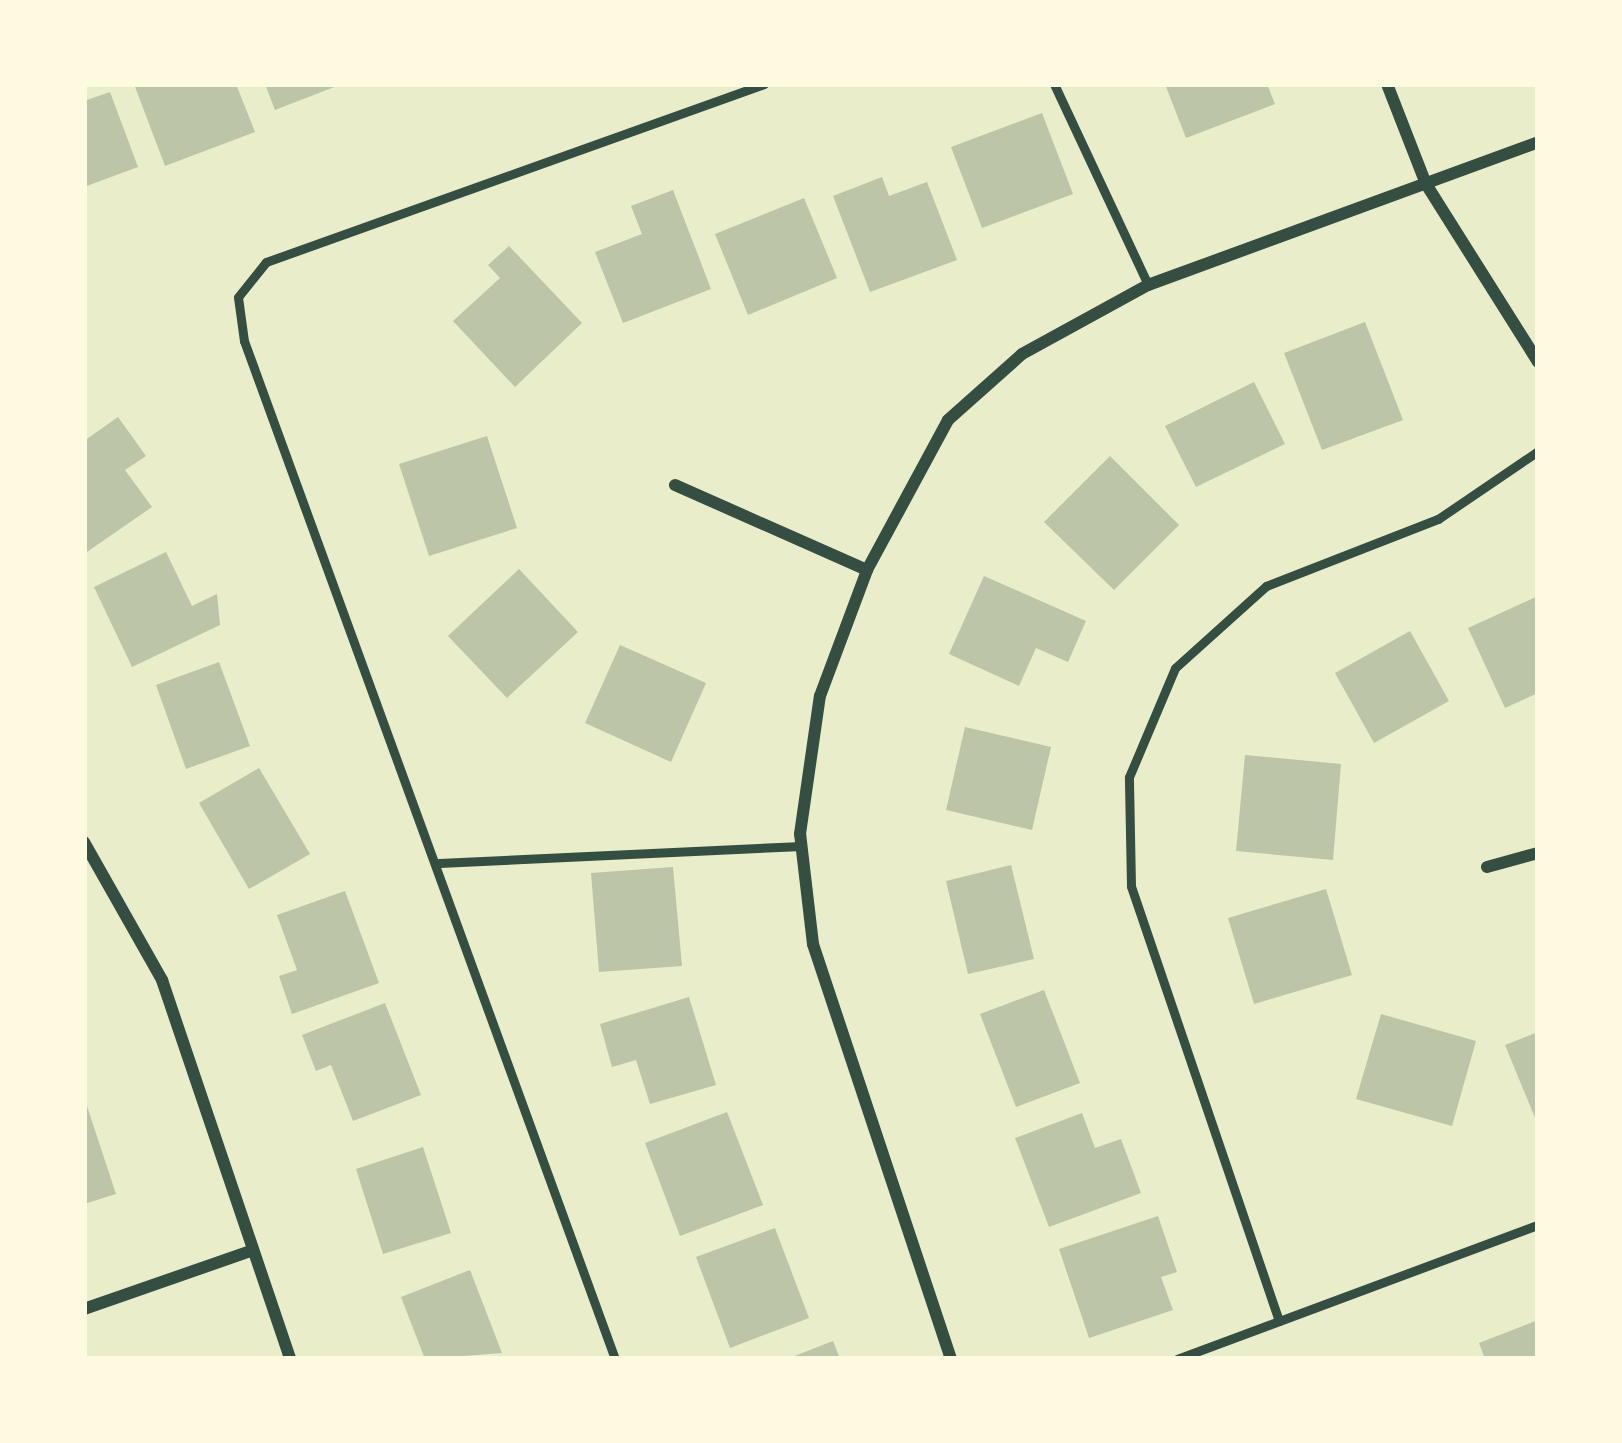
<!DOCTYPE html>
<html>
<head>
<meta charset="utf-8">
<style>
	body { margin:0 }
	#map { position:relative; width:1622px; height:1443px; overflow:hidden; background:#e9edc9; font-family:"Source Sans 3",sans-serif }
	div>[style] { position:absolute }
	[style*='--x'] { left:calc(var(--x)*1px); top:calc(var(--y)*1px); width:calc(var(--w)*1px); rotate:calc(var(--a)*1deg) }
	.building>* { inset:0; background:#bcc5a7 }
	.service>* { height:9px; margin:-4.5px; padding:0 4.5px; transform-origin:4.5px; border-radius:4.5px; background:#344e41 }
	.minor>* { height:12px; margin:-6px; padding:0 6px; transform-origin:6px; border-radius:6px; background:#344e41 }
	span { translate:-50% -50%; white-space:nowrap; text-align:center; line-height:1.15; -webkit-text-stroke:12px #fefae0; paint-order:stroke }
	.frame { position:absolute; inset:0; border:87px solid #fefae0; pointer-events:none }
</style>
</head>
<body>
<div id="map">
	<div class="building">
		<div style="clip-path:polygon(134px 84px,236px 84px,255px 132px,165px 166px)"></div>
		<div style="clip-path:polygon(265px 84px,342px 84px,275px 110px)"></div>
		<div style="clip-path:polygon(1165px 84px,1267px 84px,1275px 104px,1186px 138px)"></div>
		<div style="clip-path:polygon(110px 92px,138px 167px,84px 187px,84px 101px)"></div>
		<div style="clip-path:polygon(1042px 113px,1073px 194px,982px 228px,951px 147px)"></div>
		<div style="clip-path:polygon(882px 177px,889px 196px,927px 182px,957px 260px,870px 292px,833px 196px)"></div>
		<div style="clip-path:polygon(673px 190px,711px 289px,623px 323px,595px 252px,642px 234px,631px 206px)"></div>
		<div style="clip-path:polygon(804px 198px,837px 278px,748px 315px,715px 234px)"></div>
		<div style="clip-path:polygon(509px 246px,582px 323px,515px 387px,453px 321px,500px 278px,488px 265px)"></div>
		<div style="clip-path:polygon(1365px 322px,1403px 420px,1322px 450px,1284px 353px)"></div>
		<div style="clip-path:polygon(1254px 382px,1285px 444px,1196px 487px,1165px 426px)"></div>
		<div style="clip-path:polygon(118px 417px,146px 456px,125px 470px,152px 507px,84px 554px,84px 441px)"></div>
		<div style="clip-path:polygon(487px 436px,517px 528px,429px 556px,399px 464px)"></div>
		<div style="clip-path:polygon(1110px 456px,1179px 525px,1114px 590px,1044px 522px)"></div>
		<div style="clip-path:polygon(166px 552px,192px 606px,217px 594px,220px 625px,132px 667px,94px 587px)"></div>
		<div style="clip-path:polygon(519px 569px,578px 632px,507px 698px,448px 636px)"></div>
		<div style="clip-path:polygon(984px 576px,1086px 621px,1068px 662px,1036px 648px,1019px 686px,949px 654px)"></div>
		<div style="clip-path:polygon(1538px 596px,1538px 693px,1505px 708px,1468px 628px)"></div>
		<div style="clip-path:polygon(1410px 631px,1449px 701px,1374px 743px,1335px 673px)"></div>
		<div style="clip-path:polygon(620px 645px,706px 683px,671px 762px,585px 723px)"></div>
		<div style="clip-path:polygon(219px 662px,250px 746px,186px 769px,156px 685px)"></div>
		<div style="clip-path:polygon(965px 727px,1051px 747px,1032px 830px,946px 810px)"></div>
		<div style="clip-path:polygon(1245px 755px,1341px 764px,1333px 860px,1236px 851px)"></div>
		<div style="clip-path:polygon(259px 768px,310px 854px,249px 889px,199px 803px)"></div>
		<div style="clip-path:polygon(1011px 865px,1034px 959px,968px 974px,946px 881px)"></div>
		<div style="clip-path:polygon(673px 867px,682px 966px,599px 972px,591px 873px)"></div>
		<div style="clip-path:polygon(1326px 889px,1352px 975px,1254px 1004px,1228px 918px)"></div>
		<div style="clip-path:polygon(345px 891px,379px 983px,292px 1014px,279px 976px,297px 970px,277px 915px)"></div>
		<div style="clip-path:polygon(1044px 990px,1080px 1083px,1016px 1107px,980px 1014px)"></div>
		<div style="clip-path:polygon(689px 997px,716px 1085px,650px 1104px,636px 1060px,612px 1067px,600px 1024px)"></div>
		<div style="clip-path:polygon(385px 1003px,421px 1095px,353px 1121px,331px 1065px,316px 1071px,302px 1035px)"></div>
		<div style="clip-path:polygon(1381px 1014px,1476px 1041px,1452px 1126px,1356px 1099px)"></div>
		<div style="clip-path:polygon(1538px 1032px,1538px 1125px,1505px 1045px)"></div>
		<div style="clip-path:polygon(84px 1097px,116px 1194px,84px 1204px)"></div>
		<div style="clip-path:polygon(727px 1112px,763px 1205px,680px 1236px,645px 1143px)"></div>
		<div style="clip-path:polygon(1082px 1113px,1095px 1148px,1121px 1139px,1141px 1193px,1049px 1227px,1015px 1138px)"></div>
		<div style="clip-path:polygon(423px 1147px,451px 1233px,383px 1254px,356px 1169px)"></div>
		<div style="clip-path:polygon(1158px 1216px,1177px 1272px,1161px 1277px,1173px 1310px,1089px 1338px,1059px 1249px)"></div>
		<div style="clip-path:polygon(775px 1228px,809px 1318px,730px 1348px,696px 1257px)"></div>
		<div style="clip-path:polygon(470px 1270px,502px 1353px,425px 1359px,401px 1297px)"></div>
		<div style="clip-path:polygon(1538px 1320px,1538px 1359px,1485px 1359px,1479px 1343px)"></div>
		<div style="clip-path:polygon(833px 1341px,840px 1359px,787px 1359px)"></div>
	</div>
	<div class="service">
		<div style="--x:1054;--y:84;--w:222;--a:64.9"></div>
		<div style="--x:439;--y:863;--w:363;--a:-2.7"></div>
		<div style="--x:1279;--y:1321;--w:459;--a:-108.8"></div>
		<div style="--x:1131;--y:886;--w:109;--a:-91.1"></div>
		<div style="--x:1129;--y:777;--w:118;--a:-67.1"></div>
		<div style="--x:1175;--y:668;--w:122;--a:-42"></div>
		<div style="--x:1266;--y:586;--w:185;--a:-21.3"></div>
		<div style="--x:1438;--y:519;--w:121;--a:-34.2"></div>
		<div style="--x:615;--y:1359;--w:1083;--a:-110.02"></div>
		<div style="--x:244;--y:341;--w:44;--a:-97.8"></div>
		<div style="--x:238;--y:297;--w:45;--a:-51.3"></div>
		<div style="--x:266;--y:262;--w:529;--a:-19.67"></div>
		<div style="--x:1177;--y:1359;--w:385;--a:-20.4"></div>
	</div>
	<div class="minor">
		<div style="--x:1387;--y:84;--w:107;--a:68.7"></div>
		<div style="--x:1426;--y:184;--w:210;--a:57.8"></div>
		<div style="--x:675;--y:485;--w:210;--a:23.9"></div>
		<div style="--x:84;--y:842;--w:159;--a:60.5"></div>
		<div style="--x:162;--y:980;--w:400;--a:71.3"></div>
		<div style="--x:1487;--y:867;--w:53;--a:-15.4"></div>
		<div style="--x:84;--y:1309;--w:179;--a:-19.2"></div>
		<div style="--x:951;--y:1359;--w:437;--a:-108.4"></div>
		<div style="--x:813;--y:944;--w:111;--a:-96.7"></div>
		<div style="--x:800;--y:834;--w:139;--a:-81.8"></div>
		<div style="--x:820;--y:696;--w:134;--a:-69.5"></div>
		<div style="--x:867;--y:570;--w:170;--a:-61.6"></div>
		<div style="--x:948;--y:420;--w:99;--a:-41.7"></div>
		<div style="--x:1022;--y:354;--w:144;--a:-28.7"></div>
		<div style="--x:1148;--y:285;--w:415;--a:-20.1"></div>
	</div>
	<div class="frame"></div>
</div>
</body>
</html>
